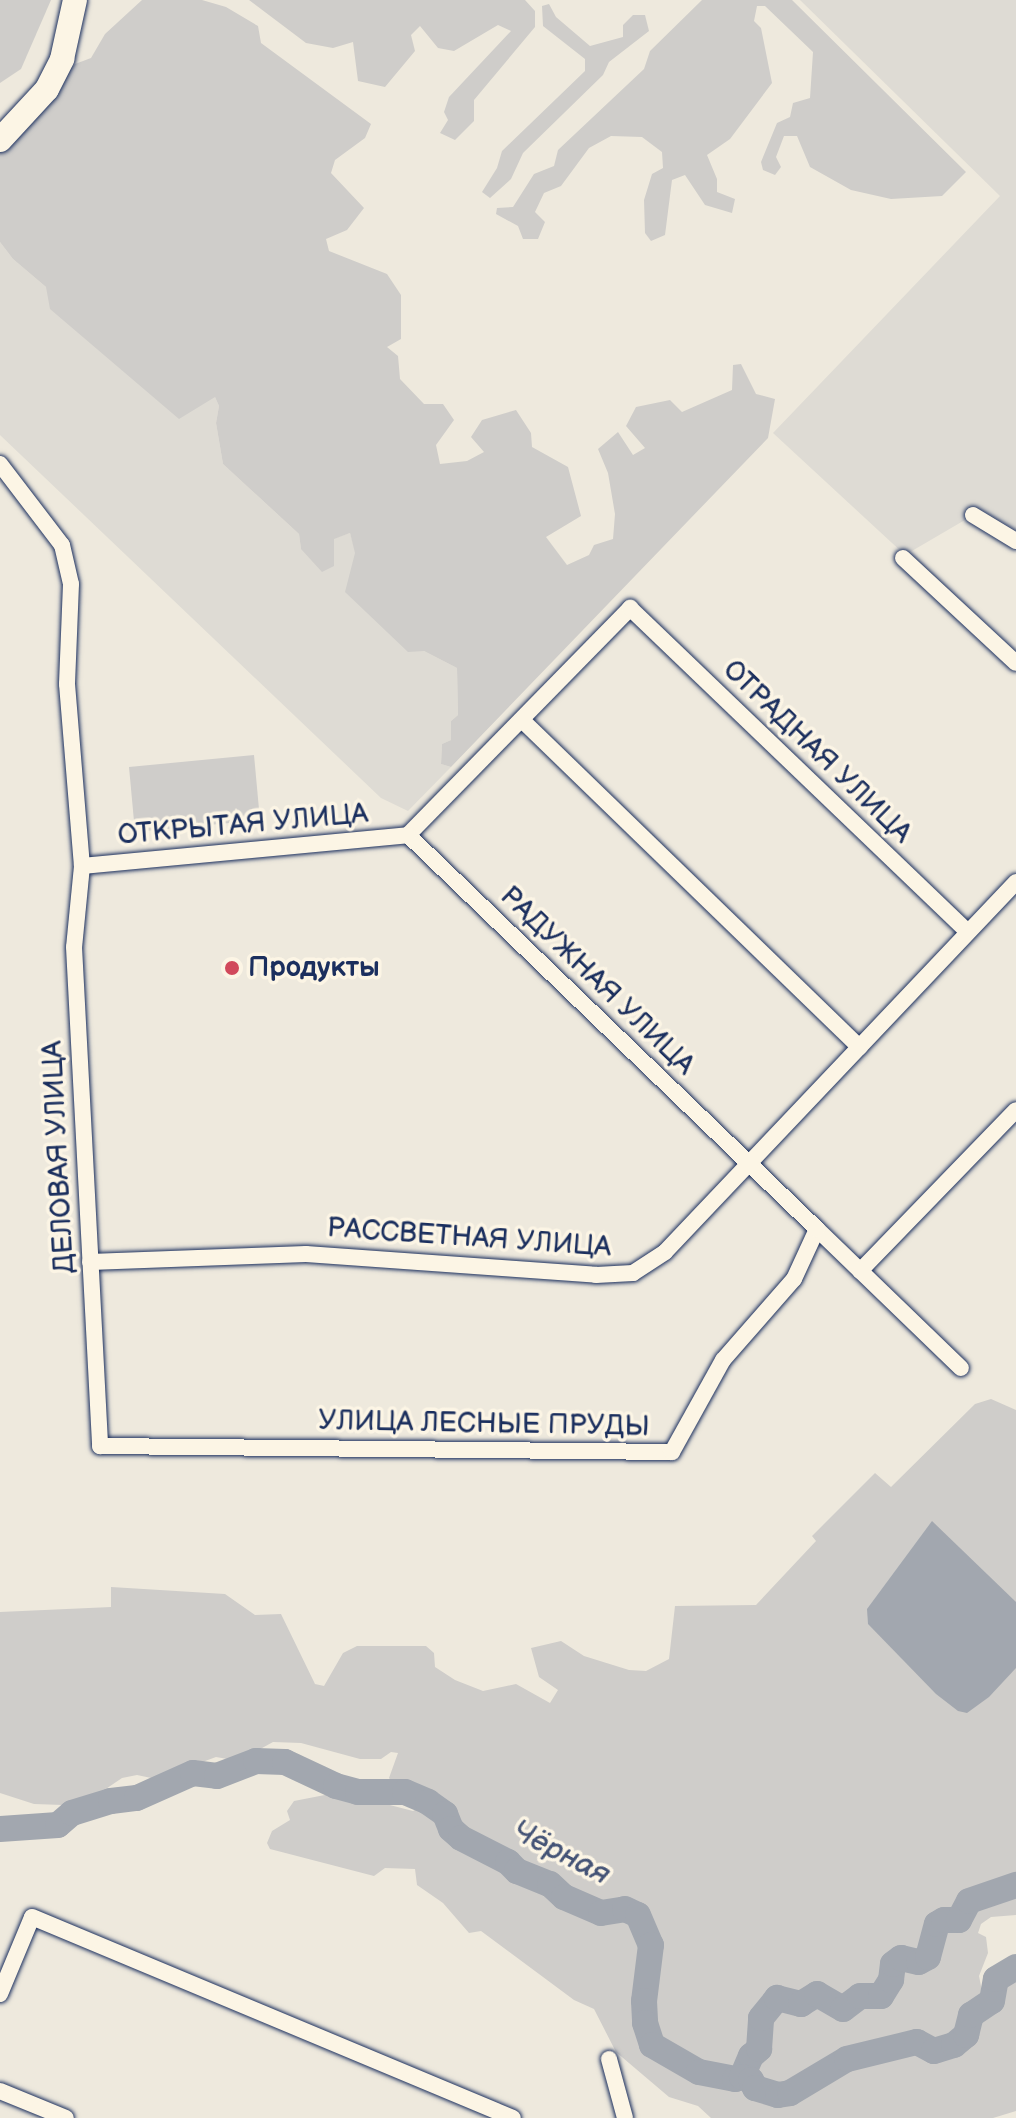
<!DOCTYPE html>
<html>
<head>
<meta charset="utf-8">
<style>
	body { margin:0 }
	#map { position:relative; width:1016px; height:2118px; overflow:hidden; background:#eee9dd; font-family:"Balsamiq Sans",sans-serif }
	div>[style] { position:absolute }
	[style*='--x'] { left:calc(var(--x)*1px); top:calc(var(--y)*1px); width:calc(var(--w)*1px); rotate:calc(var(--a)*1deg) }
	.built>* { inset:0; background:#dedbd4 }
	.green>* { inset:0; background:#cfcdca }
	.water>* { inset:0; background:#a2a7af }
	.river>* { height:26px; margin:-13px; padding:0 13px; transform-origin:13px; border-radius:13px; background:#a2a7af }
	.roads { filter:drop-shadow(0 0 2px #1b2f5e) drop-shadow(0 0 2px #1b2f5e) }
	.street>* { height:16px; margin:-8px; padding:0 8px; transform-origin:8px; border-radius:8px; background:#fcf5e5 }
	.secondary>* { height:24px; margin:-12px; padding:0 12px; transform-origin:12px; border-radius:12px; background:#fcf5e5 }
	.dots>* { width:22px; height:22px; translate:-50% -50%; box-sizing:border-box; border:4px solid #fcf5e5; border-radius:50% }
	span { translate:-50% -50%; white-space:nowrap; text-align:center; line-height:1.15; -webkit-text-stroke:7px #fcf5e5; paint-order:stroke }
	.street-label { font-size:28px; color:#1b2f5e }
	.poi-label { font-size:28px; color:#1b2f5e; font-weight:700 }
	.left { translate:0 -50%; text-align:left }
	.water-label { font-size:30px; color:#445376; font-style:italic }
</style>
</head>
<body>
<div id="map">
	<div class="built">
		<div style="clip-path:polygon(800px 0,1016px 0,1016px 530px,982px 510px,905px 555px,773px 433px,1000px 196px)"></div>
		<div style="clip-path:polygon(0 242px,13px 259px,46px 287px,215px 397px,219px 406px,216px 423px,223px 464px,299px 534px,301px 549px,350px 533px,356px 553px,424px 651px,457px 668px,458px 715px,451px 721px,451px 740px,442px 744px,441px 764px,451px 767px,408px 811px,381px 798px,0 435px)"></div>
	</div>
	<div class="green">
		<div style="clip-path:polygon(0 0,51px 0,21px 69px,0 83px)"></div>
		<div style="clip-path:polygon(142px 0,202px 0,226px 7px,258px 26px,261px 43px,371px 124px,365px 138px,335px 160px,331px 173px,364px 208px,347px 230px,326px 239px,329px 251px,387px 274px,401px 295px,401px 339px,387px 347px,398px 356px,400px 379px,424px 404px,443px 404px,454px 420px,436px 445px,440px 464px,467px 461px,484px 452px,471px 437px,482px 420px,516px 410px,531px 433px,532px 447px,568px 467px,581px 516px,546px 537px,567px 565px,589px 555px,594px 545px,613px 539px,615px 514px,608px 473px,598px 449px,618px 432px,633px 455px,645px 448px,626px 426px,636px 407px,670px 400px,682px 412px,732px 390px,733px 365px,741px 364px,756px 394px,775px 399px,768px 438px,451px 767px,441px 764px,442px 744px,451px 740px,451px 721px,458px 715px,457px 668px,424px 651px,408px 652px,345px 592px,355px 553px,350px 533px,334px 539px,334px 566px,322px 572px,301px 549px,299px 534px,223px 464px,216px 423px,219px 406px,215px 397px,179px 419px,50px 309px,46px 287px,13px 259px,0 242px,0 151px,75px 64px,91px 58px,105px 34px)"></div>
		<div style="clip-path:polygon(249px 0,525px 0,535px 11px,535px 27px,474px 100px,474px 121px,455px 140px,440px 133px,448px 120px,444px 112px,449px 97px,511px 31px,498px 25px,454px 51px,438px 48px,420px 26px,411px 35px,415px 51px,385px 87px,358px 81px,353px 42px,333px 48px,306px 43px)"></div>
		<div style="clip-path:polygon(702px 0,792px 0,966px 172px,942px 196px,891px 199px,851px 190px,810px 167px,797px 136px,784px 136px,776px 157px,781px 167px,775px 175px,763px 170px,761px 162px,777px 123px,790px 117px,793px 103px,810px 98px,813px 52px,765px 6px,757px 6px,754px 21px,761px 28px,772px 83px,730px 139px,707px 155px,717px 179px,717px 192px,735px 199px,732px 213px,705px 205px,685px 175px,672px 180px,665px 235px,651px 241px,645px 233px,644px 200px,652px 174px,663px 168px,662px 152px,642px 137px,611px 136px,589px 148px,561px 186px,544px 193px,535px 212px,545px 222px,538px 239px,523px 239px,518px 226px,496px 214px,497px 208px,513px 207px,534px 174px,554px 166px,558px 150px,644px 69px,650px 51px)"></div>
		<div style="clip-path:polygon(549px 4px,556px 17px,590px 46px,623px 37px,623px 25px,633px 15px,645px 15px,649px 31px,609px 62px,603px 75px,523px 153px,511px 179px,490px 198px,482px 192px,497px 168px,502px 151px,585px 71px,585px 59px,543px 26px,542px 6px)"></div>
		<div style="clip-path:polygon(254px 755px,260px 820px,135px 832px,129px 767px)"></div>
		<div style="clip-path:polygon(991px 1399px,1016px 1410px,1016px 1915px,991px 1917px,981px 1924px,978px 1933px,986px 1937px,988px 1953px,979px 1976px,982px 1991px,971px 2013px,992px 2001px,996px 1979px,1016px 1967px,1016px 2111px,993px 2118px,711px 2118px,698px 2106px,669px 2097px,616px 2052px,594px 2009px,574px 2000px,481px 1931px,469px 1933px,443px 1903px,417px 1885px,415px 1869px,385px 1868px,374px 1876px,270px 1849px,267px 1843px,272px 1831px,290px 1820px,287px 1811px,294px 1801px,330px 1794px,351px 1795px,413px 1811px,428px 1802px,430px 1792px,412px 1785px,393px 1783px,389px 1778px,398px 1753px,391px 1752px,381px 1759px,360px 1759px,301px 1743px,273px 1742px,239px 1761px,216px 1757px,156px 1779px,137px 1775px,122px 1778px,91px 1799px,63px 1805px,34px 1804px,0 1793px,0 1612px,111px 1607px,111px 1587px,225px 1594px,255px 1615px,281px 1614px,315px 1684px,324px 1686px,343px 1653px,357px 1646px,426px 1646px,434px 1653px,435px 1667px,455px 1680px,483px 1691px,516px 1684px,550px 1703px,558px 1690px,539px 1677px,531px 1648px,561px 1641px,584px 1656px,629px 1670px,646px 1671px,669px 1659px,675px 1606px,756px 1605px,816px 1541px,812px 1536px,875px 1473px,891px 1487px,975px 1404px)"></div>
	</div>
	<div class="water">
		<div style="clip-path:polygon(932px 1521px,1016px 1602px,1016px 1668px,989px 1697px,967px 1713px,958px 1711px,936px 1694px,868px 1624px,867px 1609px)"></div>
	</div>
	<div class="river">
		<div style="--x:0;--y:1829;--w:58;--a:-3.9"></div>
		<div style="--x:58;--y:1825;--w:18;--a:-41"></div>
		<div style="--x:72;--y:1813;--w:41;--a:-17.1"></div>
		<div style="--x:111;--y:1801;--w:26;--a:-7"></div>
		<div style="--x:137;--y:1798;--w:61;--a:-24.1"></div>
		<div style="--x:193;--y:1773;--w:24;--a:7"></div>
		<div style="--x:217;--y:1776;--w:42;--a:-21"></div>
		<div style="--x:256;--y:1761;--w:29;--a:2"></div>
		<div style="--x:285;--y:1762;--w:56;--a:25.2"></div>
		<div style="--x:336;--y:1786;--w:23;--a:15"></div>
		<div style="--x:358;--y:1792;--w:47;--a:0"></div>
		<div style="--x:405;--y:1792;--w:25;--a:23"></div>
		<div style="--x:428;--y:1802;--w:21;--a:35"></div>
		<div style="--x:445;--y:1814;--w:16;--a:68"></div>
		<div style="--x:451;--y:1829;--w:13;--a:42"></div>
		<div style="--x:461;--y:1838;--w:53;--a:27.1"></div>
		<div style="--x:508;--y:1862;--w:13;--a:45"></div>
		<div style="--x:517;--y:1871;--w:35;--a:22"></div>
		<div style="--x:550;--y:1884;--w:19;--a:43"></div>
		<div style="--x:564;--y:1897;--w:40;--a:23.4"></div>
		<div style="--x:601;--y:1913;--w:24;--a:-9"></div>
		<div style="--x:625;--y:1909;--w:14;--a:25"></div>
		<div style="--x:638;--y:1915;--w:33;--a:67"></div>
		<div style="--x:651;--y:1945;--w:56;--a:97.1"></div>
		<div style="--x:644;--y:2001;--w:22;--a:87"></div>
		<div style="--x:645;--y:2023;--w:23;--a:72"></div>
		<div style="--x:652;--y:2045;--w:54;--a:29.9"></div>
		<div style="--x:699;--y:2072;--w:37;--a:11"></div>
		<div style="--x:735;--y:2079;--w:7;--a:-16"></div>
		<div style="--x:742;--y:2077;--w:23;--a:-67"></div>
		<div style="--x:751;--y:2056;--w:11;--a:-41"></div>
		<div style="--x:759;--y:2049;--w:31;--a:-86"></div>
		<div style="--x:761;--y:2018;--w:26;--a:-51"></div>
		<div style="--x:777;--y:1998;--w:25;--a:14"></div>
		<div style="--x:801;--y:2004;--w:19;--a:-32"></div>
		<div style="--x:817;--y:1994;--w:30;--a:30"></div>
		<div style="--x:843;--y:2009;--w:21;--a:-37"></div>
		<div style="--x:860;--y:1996;--w:21;--a:0"></div>
		<div style="--x:881;--y:1996;--w:19;--a:-58"></div>
		<div style="--x:891;--y:1980;--w:16;--a:-83"></div>
		<div style="--x:893;--y:1964;--w:10;--a:-37"></div>
		<div style="--x:901;--y:1958;--w:18;--a:13"></div>
		<div style="--x:919;--y:1962;--w:10;--a:-29"></div>
		<div style="--x:928;--y:1957;--w:34;--a:-75"></div>
		<div style="--x:937;--y:1924;--w:8;--a:-30"></div>
		<div style="--x:944;--y:1920;--w:15;--a:0"></div>
		<div style="--x:959;--y:1920;--w:21;--a:-62"></div>
		<div style="--x:969;--y:1901;--w:50;--a:-18.8"></div>
		<div style="--x:742;--y:2077;--w:9;--a:18"></div>
		<div style="--x:751;--y:2080;--w:9;--a:63"></div>
		<div style="--x:755;--y:2088;--w:24;--a:17"></div>
		<div style="--x:778;--y:2095;--w:12;--a:-9"></div>
		<div style="--x:790;--y:2093;--w:66;--a:-30.8"></div>
		<div style="--x:847;--y:2059;--w:72;--a:-13.7"></div>
		<div style="--x:917;--y:2042;--w:19;--a:28"></div>
		<div style="--x:934;--y:2051;--w:21;--a:-17"></div>
		<div style="--x:954;--y:2045;--w:16;--a:-40"></div>
		<div style="--x:966;--y:2035;--w:21;--a:-76"></div>
		<div style="--x:971;--y:2015;--w:25;--a:-34"></div>
		<div style="--x:992;--y:2001;--w:22;--a:-80"></div>
		<div style="--x:996;--y:1979;--w:23;--a:-31"></div>
	</div>
	<div class="roads">
		<div class="street">
			<div style="--x:0;--y:464;--w:102;--a:52.6"></div>
			<div style="--x:62;--y:545;--w:40;--a:77"></div>
			<div style="--x:71;--y:584;--w:100;--a:92.3"></div>
			<div style="--x:67;--y:684;--w:183;--a:85.3"></div>
			<div style="--x:82;--y:866;--w:81;--a:95.6"></div>
			<div style="--x:74;--y:947;--w:500;--a:87"></div>
			<div style="--x:100;--y:1446;--w:572;--a:0.6"></div>
			<div style="--x:672;--y:1452;--w:105;--a:-61"></div>
			<div style="--x:723;--y:1360;--w:108;--a:-48.8"></div>
			<div style="--x:794;--y:1279;--w:55;--a:-65.3"></div>
			<div style="--x:817;--y:1229;--w:200;--a:44"></div>
			<div style="--x:973;--y:515;--w:50;--a:31.2"></div>
			<div style="--x:903;--y:558;--w:154;--a:42.9"></div>
			<div style="--x:522;--y:720;--w:470;--a:44.1"></div>
			<div style="--x:408;--y:835;--w:318;--a:-45.6"></div>
			<div style="--x:630;--y:608;--w:468;--a:43.8"></div>
			<div style="--x:408;--y:835;--w:568;--a:43.93"></div>
			<div style="--x:82;--y:866;--w:327;--a:-5.4"></div>
			<div style="--x:90;--y:1262;--w:216;--a:-2.1"></div>
			<div style="--x:306;--y:1254;--w:291;--a:4.1"></div>
			<div style="--x:596;--y:1275;--w:37;--a:-3"></div>
			<div style="--x:633;--y:1273;--w:38;--a:-33"></div>
			<div style="--x:665;--y:1252;--w:510;--a:-46.51"></div>
			<div style="--x:860;--y:1271;--w:224;--a:-45.9"></div>
			<div style="--x:0;--y:1994;--w:83;--a:-67.4"></div>
			<div style="--x:32;--y:1917;--w:521;--a:22.68"></div>
			<div style="--x:609;--y:2059;--w:61;--a:74.8"></div>
			<div style="--x:0;--y:2091;--w:71;--a:22.2"></div>
		</div>
		<div class="secondary">
			<div style="--x:0;--y:140;--w:69;--a:-47.3"></div>
			<div style="--x:47;--y:89;--w:34;--a:-63"></div>
			<div style="--x:62;--y:59;--w:60;--a:-77.6"></div>
		</div>
	</div>
	<div class="dots">
		<div style="left:232px;top:968px;background:#d1495b"></div>
	</div>
	<div class="street-label">
		<span style="left:817px;top:752px;rotate:44deg">ОТРАДНАЯ УЛИЦА</span>
		<span style="left:243px;top:825px;rotate:-5deg">ОТКРЫТАЯ УЛИЦА</span>
		<span style="left:597px;top:981px;rotate:44deg">РАДУЖНАЯ УЛИЦА</span>
		<span style="left:59px;top:1157px;rotate:-93deg">ДЕЛОВАЯ УЛИЦА</span>
		<span style="left:469px;top:1238px;rotate:4deg">РАССВЕТНАЯ УЛИЦА</span>
		<span style="left:484px;top:1424px;rotate:1deg">УЛИЦА ЛЕСНЫЕ ПРУДЫ</span>
	</div>
	<div class="poi-label">
		<span class="left" style="left:248px;top:968px">Продукты</span>
	</div>
	<div class="water-label">
		<span style="left:561px;top:1853px;rotate:27deg">Чёрная</span>
	</div>
</div>
</body>
</html>
